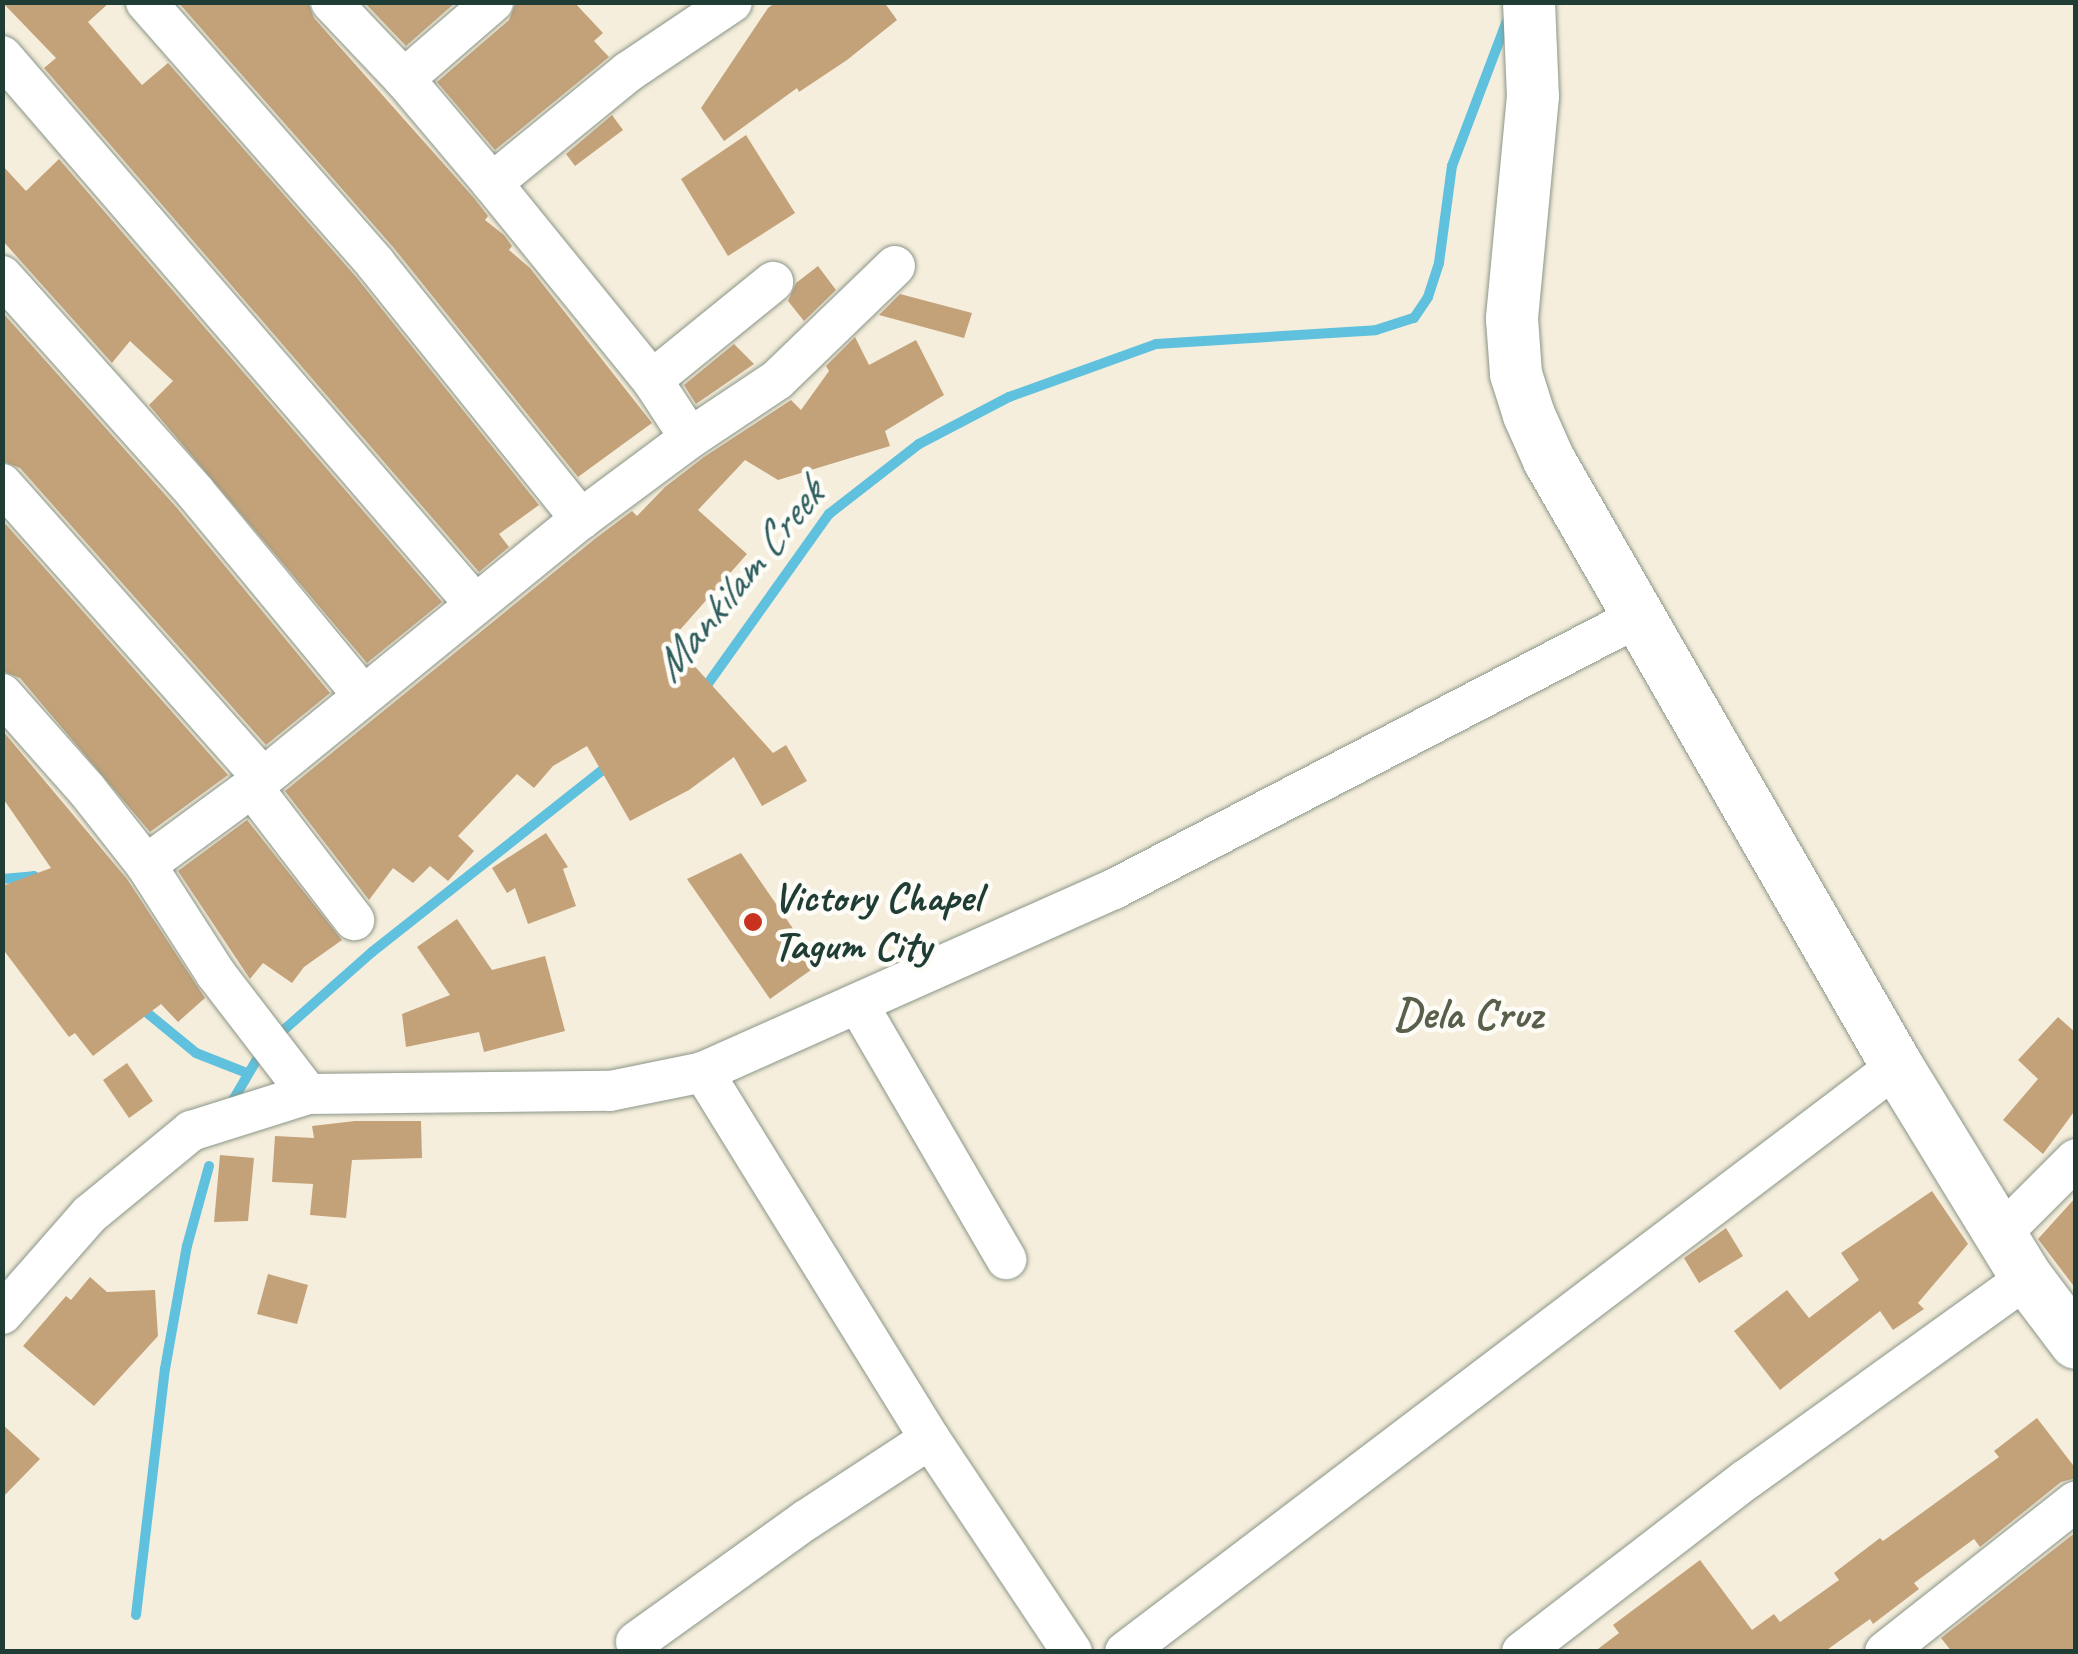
<!DOCTYPE html>
<html>
<head>
<meta charset="utf-8">
<style>
	body { margin:0 }
	#map { position:relative; width:2078px; height:1654px; overflow:hidden; background:#f6eedc; font-family:Caveat,sans-serif }
	div>[style] { position:absolute }
	[style*='--x'] { left:calc(var(--x)*1px); top:calc(var(--y)*1px); width:calc(var(--w)*1px); rotate:calc(var(--a)*1deg) }
	.stream>* { height:10px; margin:-5px; padding:0 5px; transform-origin:5px; border-radius:5px; background:#5fc1dd }
	.building>* { inset:0; background:#c3a27a }
	.roads { filter:drop-shadow(0 0 2px #8a9688) drop-shadow(0 0 2px #8a9688) }
	.minor>* { height:40px; margin:-20px; padding:0 20px; transform-origin:20px; border-radius:20px; background:#fff }
	.tertiary>* { height:52px; margin:-26px; padding:0 26px; transform-origin:26px; border-radius:26px; background:#fff }
	.dots>* { width:28px; height:28px; translate:-50% -50%; box-sizing:border-box; border:5px solid #fdfcf7; border-radius:50% }
	span { translate:-50% -50%; white-space:nowrap; text-align:center; line-height:1.15; -webkit-text-stroke:9px #fdfcf7; paint-order:stroke }
	.poi-label { font-size:42px; color:#1f3d34; font-weight:700 }
	.left { translate:0 -50%; text-align:left }
	.water-label { font-size:45px; color:#2f5e5e; font-style:italic }
	.neighbourhood-label { font-size:45px; color:#58604c; font-weight:700 }
	.frame { position:absolute; inset:0; border:5px solid #1f3d34; pointer-events:none }
</style>
</head>
<body>
<div id="map">
	<div class="stream">
		<div style="--x:702;--y:692;--w:219;--a:-54.5"></div>
		<div style="--x:829;--y:514;--w:114;--a:-37.9"></div>
		<div style="--x:919;--y:444;--w:102;--a:-27.6"></div>
		<div style="--x:1009;--y:397;--w:156;--a:-19.8"></div>
		<div style="--x:1156;--y:344;--w:220;--a:-3.6"></div>
		<div style="--x:1376;--y:330;--w:40;--a:-18"></div>
		<div style="--x:1414;--y:318;--w:25;--a:-56"></div>
		<div style="--x:1428;--y:297;--w:36;--a:-72"></div>
		<div style="--x:1439;--y:263;--w:98;--a:-82.4"></div>
		<div style="--x:1452;--y:166;--w:158;--a:-69.3"></div>
		<div style="--x:2;--y:879;--w:32;--a:-5"></div>
		<div style="--x:34;--y:876;--w:8;--a:40"></div>
		<div style="--x:140;--y:1007;--w:72;--a:39.4"></div>
		<div style="--x:196;--y:1053;--w:55;--a:21.4"></div>
		<div style="--x:278;--y:1035;--w:125;--a:-41.4"></div>
		<div style="--x:372;--y:952;--w:303;--a:-38.3"></div>
		<div style="--x:232;--y:1102;--w:48;--a:-59.7"></div>
		<div style="--x:136;--y:1615;--w:248;--a:-83.3"></div>
		<div style="--x:165;--y:1369;--w:125;--a:-79.9"></div>
		<div style="--x:187;--y:1246;--w:83;--a:-74.6"></div>
	</div>
	<div class="building">
		<div style="clip-path:polygon(2px 2px,110px 2px,88px 22px,142px 85px,168px 63px,357px 278px,539px 505px,499px 534px,509px 547px,479px 572px,44px 68px,56px 58px)"></div>
		<div style="clip-path:polygon(178px 2px,308px 2px,314px 18px,474px 198px,488px 216px,485px 220px,504px 235px,512px 246px,509px 250px,530px 268px,652px 423px,578px 477px,393px 247px)"></div>
		<div style="clip-path:polygon(364px 2px,456px 2px,406px 46px)"></div>
		<div style="clip-path:polygon(516px 2px,574px 2px,603px 33px,594px 41px,609px 57px,495px 150px,437px 82px,509px 20px)"></div>
		<div style="clip-path:polygon(776px 2px,884px 2px,897px 20px,847px 60px,799px 92px,797px 88px,724px 141px,701px 108px,768px 8px)"></div>
		<div style="clip-path:polygon(612px 115px,623px 130px,575px 166px,566px 154px)"></div>
		<div style="clip-path:polygon(746px 135px,795px 213px,728px 256px,681px 179px)"></div>
		<div style="clip-path:polygon(59px 159px,442px 602px,367px 663px,149px 405px,173px 381px,130px 341px,112px 363px,2px 240px,2px 165px,26px 191px)"></div>
		<div style="clip-path:polygon(818px 266px,836px 290px,804px 321px,788px 301px,796px 283px)"></div>
		<div style="clip-path:polygon(900px 294px,972px 313px,964px 338px,879px 315px)"></div>
		<div style="clip-path:polygon(2px 312px,177px 508px,330px 693px,266px 745px,20px 468px,2px 461px)"></div>
		<div style="clip-path:polygon(855px 337px,869px 365px,916px 340px,944px 395px,885px 431px,890px 446px,778px 480px,745px 460px,698px 510px,747px 554px,671px 640px,773px 753px,786px 745px,807px 781px,762px 806px,734px 757px,689px 790px,630px 821px,587px 746px,553px 766px,534px 788px,517px 774px,458px 836px,474px 851px,448px 881px,430px 866px,413px 883px,393px 868px,369px 900px,285px 791px,596px 538px,632px 511px,637px 516px,665px 487px,704px 457px,791px 400px,801px 410px,829px 371px,826px 366px)"></div>
		<div style="clip-path:polygon(734px 344px,754px 364px,696px 404px,684px 385px)"></div>
		<div style="clip-path:polygon(2px 520px,228px 775px,150px 832px,20px 678px,2px 671px)"></div>
		<div style="clip-path:polygon(2px 730px,127px 879px,205px 998px,178px 1022px,161px 1004px,93px 1056px,75px 1033px,69px 1037px,2px 948px,2px 886px,51px 868px,2px 797px)"></div>
		<div style="clip-path:polygon(247px 820px,342px 940px,304px 967px,292px 983px,263px 963px,250px 979px,178px 871px)"></div>
		<div style="clip-path:polygon(546px 833px,568px 867px,563px 869px,576px 906px,528px 924px,515px 888px,507px 893px,492px 868px)"></div>
		<div style="clip-path:polygon(741px 853px,818px 965px,770px 999px,687px 879px)"></div>
		<div style="clip-path:polygon(457px 919px,492px 970px,545px 956px,565px 1031px,484px 1052px,479px 1032px,406px 1047px,402px 1014px,450px 995px,417px 947px)"></div>
		<div style="clip-path:polygon(2058px 1017px,2076px 1033px,2076px 1109px,2043px 1154px,2003px 1120px,2038px 1079px,2018px 1060px)"></div>
		<div style="clip-path:polygon(127px 1063px,153px 1101px,129px 1118px,103px 1080px)"></div>
		<div style="clip-path:polygon(355px 1121px,421px 1121px,422px 1158px,352px 1160px,346px 1218px,310px 1215px,313px 1184px,272px 1182px,275px 1136px,314px 1138px,312px 1126px)"></div>
		<div style="clip-path:polygon(220px 1155px,254px 1158px,248px 1221px,214px 1222px)"></div>
		<div style="clip-path:polygon(1932px 1191px,1968px 1244px,1918px 1303px,1924px 1309px,1893px 1330px,1880px 1311px,1780px 1390px,1734px 1331px,1787px 1290px,1809px 1318px,1859px 1280px,1841px 1253px)"></div>
		<div style="clip-path:polygon(2076px 1197px,2076px 1289px,2038px 1239px)"></div>
		<div style="clip-path:polygon(1726px 1228px,1743px 1256px,1699px 1283px,1684px 1258px)"></div>
		<div style="clip-path:polygon(268px 1274px,308px 1285px,297px 1324px,257px 1314px)"></div>
		<div style="clip-path:polygon(90px 1277px,107px 1292px,155px 1290px,158px 1336px,94px 1406px,23px 1346px,66px 1296px,71px 1300px)"></div>
		<div style="clip-path:polygon(2037px 1418px,2076px 1469px,2076px 1478px,2061px 1482px,1980px 1547px,1974px 1539px,1914px 1583px,1919px 1589px,1873px 1624px,1870px 1619px,1824px 1652px,1594px 1652px,1619px 1633px,1613px 1625px,1700px 1560px,1752px 1630px,1774px 1614px,1780px 1622px,1839px 1580px,1834px 1573px,1880px 1538px,1883px 1541px,1999px 1457px,1994px 1451px)"></div>
		<div style="clip-path:polygon(2px 1424px,40px 1459px,2px 1498px)"></div>
		<div style="clip-path:polygon(2076px 1532px,2076px 1652px,1952px 1652px,1941px 1638px)"></div>
	</div>
	<div class="roads">
		<div class="minor">
			<div style="--x:146;--y:2;--w:347;--a:48.7"></div>
			<div style="--x:375;--y:263;--w:329;--a:51.2"></div>
			<div style="--x:2;--y:56;--w:724;--a:49.2"></div>
			<div style="--x:404;--y:79;--w:118;--a:-40.9"></div>
			<div style="--x:492;--y:183;--w:176;--a:-39.2"></div>
			<div style="--x:628;--y:72;--w:125;--a:-33.9"></div>
			<div style="--x:2;--y:276;--w:290;--a:48.2"></div>
			<div style="--x:195;--y:492;--w:264;--a:50.4"></div>
			<div style="--x:652;--y:380;--w:156;--a:-39"></div>
			<div style="--x:690;--y:438;--w:105;--a:-33.7"></div>
			<div style="--x:777;--y:380;--w:164;--a:-44"></div>
			<div style="--x:2;--y:484;--w:392;--a:48.4"></div>
			<div style="--x:2;--y:694;--w:128;--a:48.5"></div>
			<div style="--x:87;--y:790;--w:95;--a:51.8"></div>
			<div style="--x:146;--y:865;--w:130;--a:57.3"></div>
			<div style="--x:216;--y:974;--w:151;--a:52.5"></div>
			<div style="--x:252;--y:787;--w:168;--a:52.5"></div>
			<div style="--x:146;--y:865;--w:132;--a:-36.3"></div>
			<div style="--x:252;--y:787;--w:424;--a:-39.2"></div>
			<div style="--x:581;--y:519;--w:136;--a:-36.6"></div>
			<div style="--x:690;--y:438;--w:69;--a:-123.2"></div>
			<div style="--x:652;--y:380;--w:254;--a:-129.1"></div>
			<div style="--x:492;--y:183;--w:136;--a:-130.2"></div>
			<div style="--x:404;--y:79;--w:106;--a:-133.5"></div>
			<div style="--x:859;--y:1006;--w:293;--a:59.8"></div>
			<div style="--x:2000;--y:1235;--w:107;--a:-45"></div>
			<div style="--x:2;--y:1314;--w:133;--a:-48.7"></div>
			<div style="--x:90;--y:1214;--w:131;--a:-39.4"></div>
			<div style="--x:191;--y:1131;--w:123;--a:-17.5"></div>
			<div style="--x:308;--y:1094;--w:302;--a:-0.6"></div>
			<div style="--x:610;--y:1091;--w:95;--a:-11.5"></div>
			<div style="--x:703;--y:1072;--w:450;--a:-24"></div>
			<div style="--x:1114;--y:889;--w:593;--a:-27.43"></div>
			<div style="--x:930;--y:1439;--w:256;--a:56.3"></div>
			<div style="--x:636;--y:1642;--w:209;--a:-35.7"></div>
			<div style="--x:806;--y:1520;--w:148;--a:-33.2"></div>
			<div style="--x:930;--y:1439;--w:432;--a:-121.7"></div>
			<div style="--x:1125;--y:1652;--w:969;--a:-37.2"></div>
			<div style="--x:1522;--y:1652;--w:284;--a:-37.6"></div>
			<div style="--x:1747;--y:1479;--w:345;--a:-35.7"></div>
			<div style="--x:1885;--y:1652;--w:243;--a:-38.3"></div>
		</div>
		<div class="tertiary">
			<div style="--x:1529;--y:2;--w:94;--a:87.6"></div>
			<div style="--x:1533;--y:96;--w:224;--a:95.4"></div>
			<div style="--x:1512;--y:319;--w:55;--a:85.8"></div>
			<div style="--x:1516;--y:374;--w:43;--a:72.4"></div>
			<div style="--x:1529;--y:415;--w:49;--a:66"></div>
			<div style="--x:1549;--y:460;--w:699;--a:60.13"></div>
			<div style="--x:1897;--y:1066;--w:249;--a:58.5"></div>
			<div style="--x:2027;--y:1278;--w:81;--a:53"></div>
		</div>
	</div>
	<div class="dots">
		<div style="left:753px;top:922px;background:#c8321e"></div>
	</div>
	<div class="poi-label">
		<span class="left" style="left:773px;top:922px">Victory Chapel<br>Tagum City</span>
	</div>
	<div class="water-label">
		<span style="left:738px;top:581px;rotate:-51deg">Mankilam Creek</span>
	</div>
	<div class="neighbourhood-label">
		<span style="left:1468px;top:1014px">Dela Cruz</span>
	</div>
	<div class="frame"></div>
</div>
</body>
</html>
